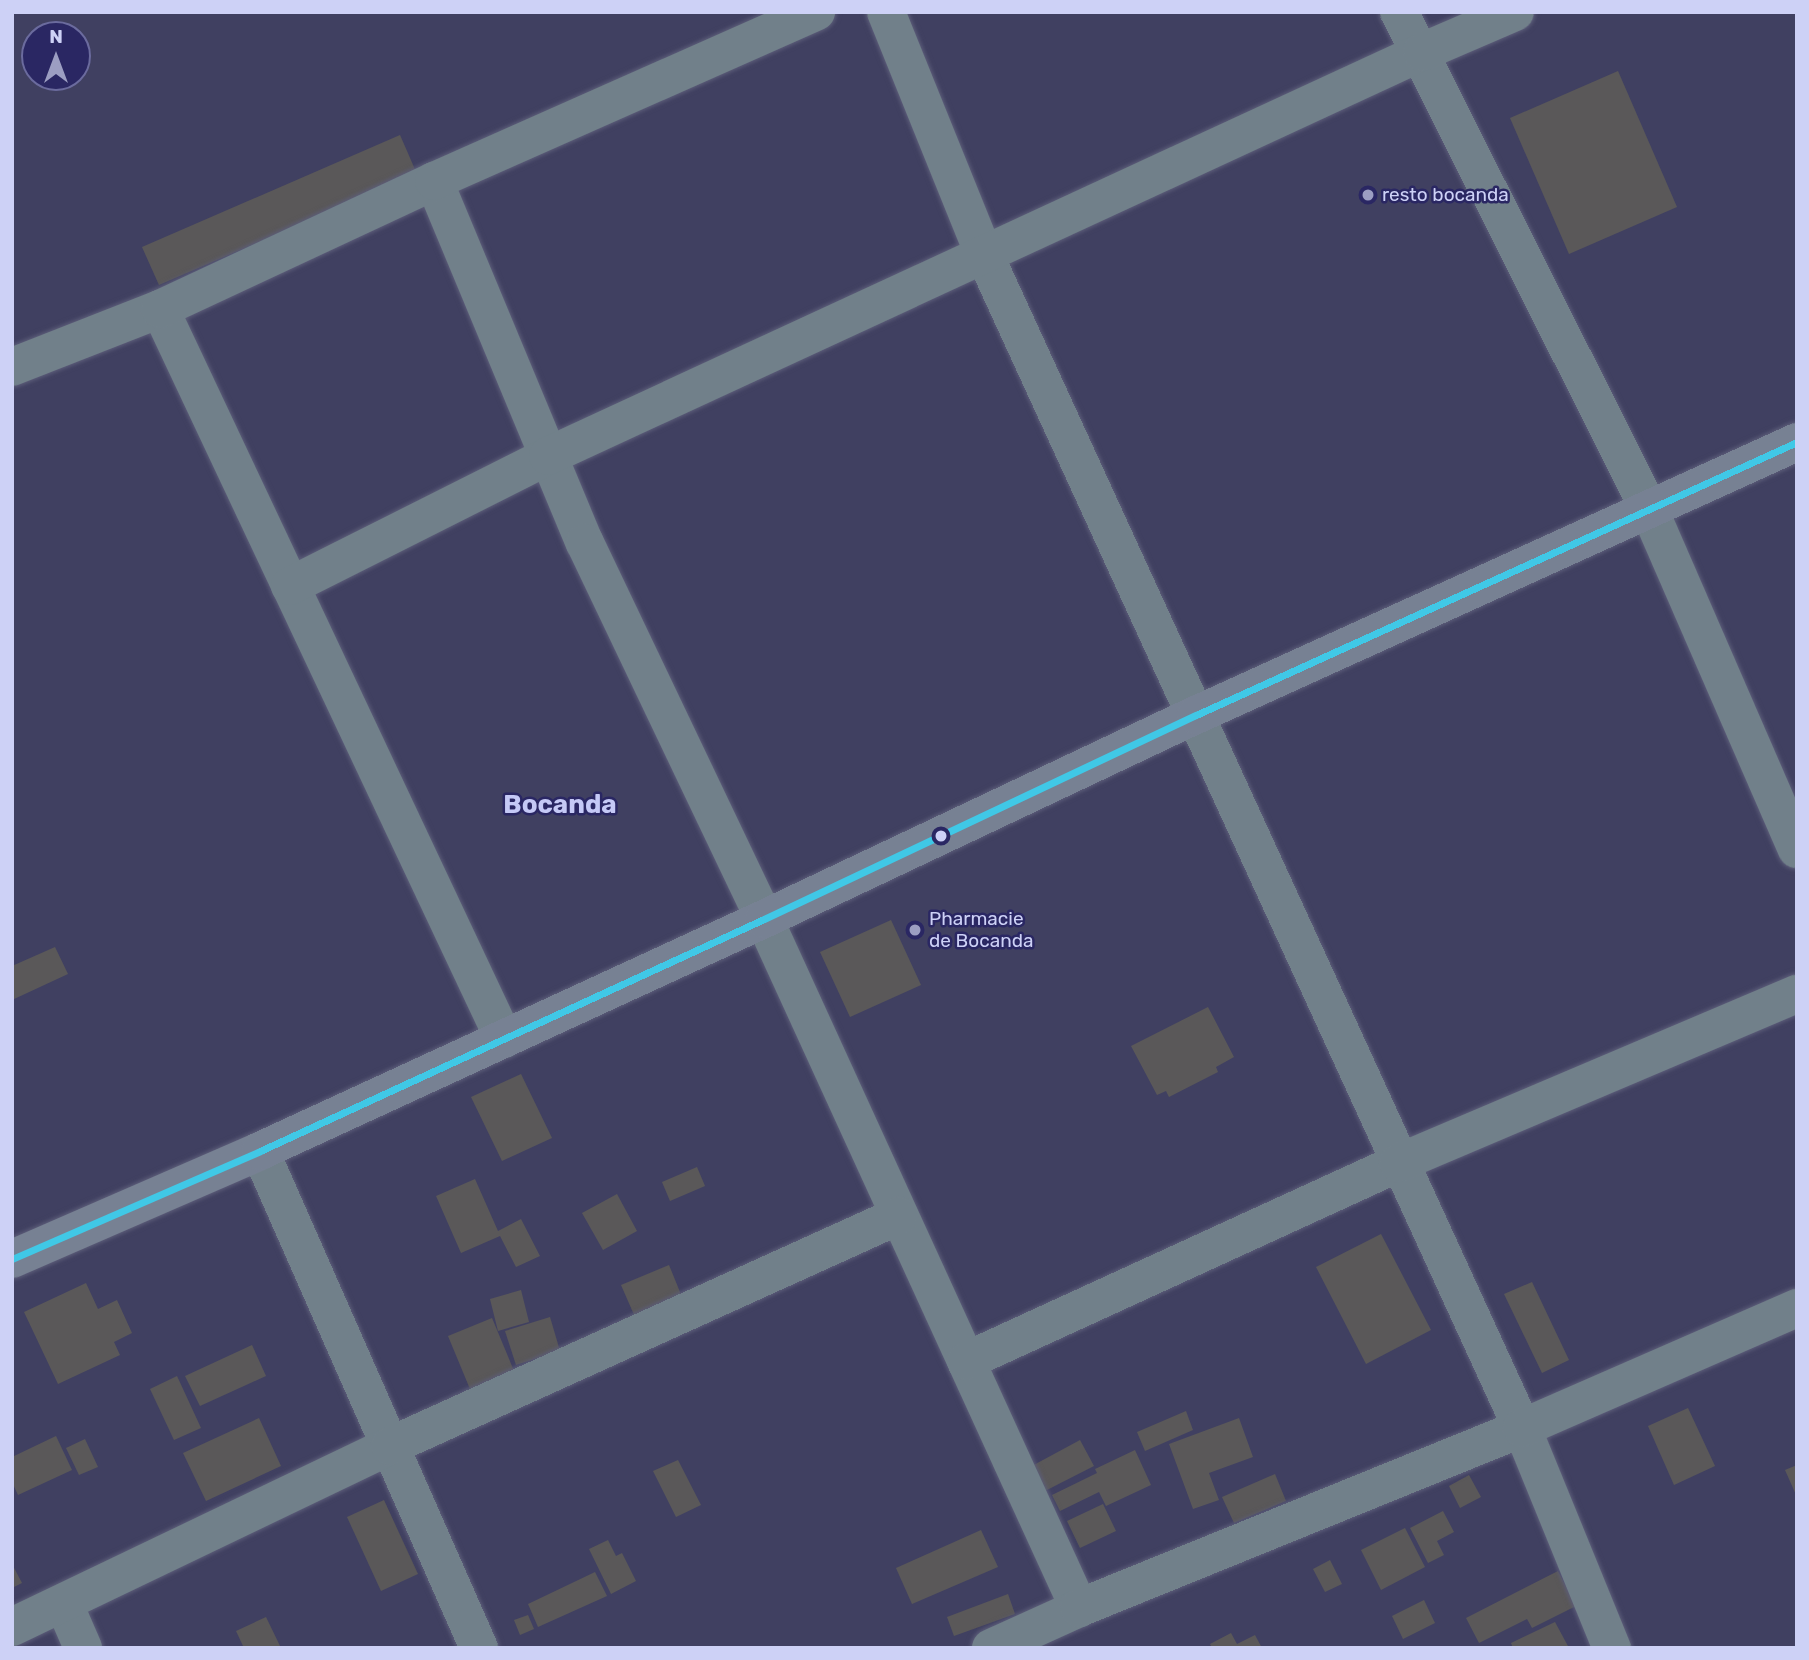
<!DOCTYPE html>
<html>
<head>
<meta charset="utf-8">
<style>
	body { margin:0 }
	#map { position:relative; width:1809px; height:1660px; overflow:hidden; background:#404061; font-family:Rubik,sans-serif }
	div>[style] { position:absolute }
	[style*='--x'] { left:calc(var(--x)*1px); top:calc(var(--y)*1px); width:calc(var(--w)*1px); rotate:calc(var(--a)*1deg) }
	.building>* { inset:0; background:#5a5859 }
	.roads { filter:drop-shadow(0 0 2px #5c5d79) drop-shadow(0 0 2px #5c5d79) }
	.minor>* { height:38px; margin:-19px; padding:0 19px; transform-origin:19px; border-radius:19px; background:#71808a }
	.major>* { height:38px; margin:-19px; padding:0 19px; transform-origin:19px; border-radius:19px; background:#778193 }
	.bus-1>* { height:7px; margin:-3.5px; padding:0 3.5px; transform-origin:3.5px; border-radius:3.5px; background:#40c8e6 }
	.dots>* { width:19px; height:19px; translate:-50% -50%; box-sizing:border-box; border:4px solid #2a2763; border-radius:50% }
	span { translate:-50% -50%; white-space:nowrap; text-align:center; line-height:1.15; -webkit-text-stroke:5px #2a2763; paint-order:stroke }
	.poi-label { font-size:19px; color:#cdd1f6 }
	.left { translate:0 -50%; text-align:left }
	.district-label { font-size:26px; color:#c5c9f6; font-weight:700 }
	.frame { position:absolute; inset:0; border:14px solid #cdd1f6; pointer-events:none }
	.north { position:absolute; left:21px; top:21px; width:70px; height:70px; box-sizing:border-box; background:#2a2763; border:2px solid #6b6b9e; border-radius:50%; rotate:0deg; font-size:19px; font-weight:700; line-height:28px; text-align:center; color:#cdd1f6 }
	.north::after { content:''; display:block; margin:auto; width:24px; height:32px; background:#9c9ec2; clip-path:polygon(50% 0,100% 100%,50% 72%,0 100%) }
</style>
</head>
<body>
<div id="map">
	<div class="building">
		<div style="clip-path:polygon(1618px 71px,1677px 207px,1569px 254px,1510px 118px)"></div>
		<div style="clip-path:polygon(400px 135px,417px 174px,159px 285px,142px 247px)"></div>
		<div style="clip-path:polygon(891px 920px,921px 985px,850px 1017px,820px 952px)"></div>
		<div style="clip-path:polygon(55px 947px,68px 974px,12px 1000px,12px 966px)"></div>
		<div style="clip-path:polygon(1208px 1007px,1234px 1057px,1216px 1067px,1218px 1072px,1169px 1097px,1166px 1091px,1157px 1095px,1131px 1046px)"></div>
		<div style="clip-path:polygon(521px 1074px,552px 1138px,502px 1161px,471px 1097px)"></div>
		<div style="clip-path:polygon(697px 1167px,705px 1186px,670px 1201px,662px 1182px)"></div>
		<div style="clip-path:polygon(475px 1179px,498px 1231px,521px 1219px,540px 1256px,516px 1267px,500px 1236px,461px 1253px,436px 1196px)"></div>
		<div style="clip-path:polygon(617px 1194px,637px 1231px,603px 1250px,582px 1213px)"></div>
		<div style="clip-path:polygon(1381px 1234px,1431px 1330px,1366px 1364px,1316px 1267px)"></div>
		<div style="clip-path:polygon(669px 1265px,682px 1297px,635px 1317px,621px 1285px)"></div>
		<div style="clip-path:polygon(1532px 1282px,1569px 1360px,1542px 1373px,1504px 1294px)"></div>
		<div style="clip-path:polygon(86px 1283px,98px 1309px,117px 1300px,132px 1333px,114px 1342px,120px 1355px,58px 1384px,24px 1312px)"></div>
		<div style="clip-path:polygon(521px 1290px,529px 1322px,498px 1331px,490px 1299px)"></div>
		<div style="clip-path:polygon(550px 1317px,560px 1351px,516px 1365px,505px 1331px)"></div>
		<div style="clip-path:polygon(492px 1318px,514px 1371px,470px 1389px,448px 1336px)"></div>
		<div style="clip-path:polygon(252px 1345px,266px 1376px,200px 1406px,185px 1376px)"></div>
		<div style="clip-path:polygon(177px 1376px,201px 1428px,174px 1440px,150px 1389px)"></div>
		<div style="clip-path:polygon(1688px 1408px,1715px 1466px,1674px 1485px,1648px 1426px)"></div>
		<div style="clip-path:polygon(1186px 1411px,1193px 1430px,1145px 1451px,1137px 1432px)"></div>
		<div style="clip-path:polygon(259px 1418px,281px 1466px,206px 1501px,183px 1453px)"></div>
		<div style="clip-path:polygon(1239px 1418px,1253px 1457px,1209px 1473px,1219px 1500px,1193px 1509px,1169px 1444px)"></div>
		<div style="clip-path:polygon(56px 1436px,72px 1470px,18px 1495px,12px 1482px,12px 1457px)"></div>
		<div style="clip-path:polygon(85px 1439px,98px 1467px,79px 1475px,66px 1448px)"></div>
		<div style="clip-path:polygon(1080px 1440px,1094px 1466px,1043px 1492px,1030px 1467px)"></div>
		<div style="clip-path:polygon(1135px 1450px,1151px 1485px,1106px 1506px,1099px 1492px,1060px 1511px,1052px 1495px,1097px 1473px,1095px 1469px)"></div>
		<div style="clip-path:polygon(678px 1460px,701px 1505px,676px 1517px,653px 1471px)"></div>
		<div style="clip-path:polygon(1797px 1465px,1797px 1497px,1785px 1470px)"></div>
		<div style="clip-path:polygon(1275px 1474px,1286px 1501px,1234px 1523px,1222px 1497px)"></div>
		<div style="clip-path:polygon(1469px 1475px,1481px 1497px,1460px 1508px,1449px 1486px)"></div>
		<div style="clip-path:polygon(384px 1500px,418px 1574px,381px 1591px,347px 1517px)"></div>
		<div style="clip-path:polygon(1103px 1504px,1116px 1531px,1080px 1548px,1067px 1521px)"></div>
		<div style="clip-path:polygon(1443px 1511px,1454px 1532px,1437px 1541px,1444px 1555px,1428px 1563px,1410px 1528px)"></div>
		<div style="clip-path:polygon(1405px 1528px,1425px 1567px,1381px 1590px,1361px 1550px)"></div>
		<div style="clip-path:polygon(981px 1530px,998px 1567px,912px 1604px,896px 1568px)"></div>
		<div style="clip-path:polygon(608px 1540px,616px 1556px,622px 1553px,636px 1581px,611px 1594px,589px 1549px)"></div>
		<div style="clip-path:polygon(1330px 1560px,1342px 1584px,1325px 1592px,1313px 1569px)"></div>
		<div style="clip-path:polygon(12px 1564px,22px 1583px,12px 1588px)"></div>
		<div style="clip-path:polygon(1558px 1571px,1576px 1606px,1532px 1628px,1527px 1619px,1479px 1643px,1466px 1618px)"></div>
		<div style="clip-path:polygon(595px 1572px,607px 1596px,538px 1627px,528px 1604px)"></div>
		<div style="clip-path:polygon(1008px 1594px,1015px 1614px,954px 1636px,947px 1617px)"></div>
		<div style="clip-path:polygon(1424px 1600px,1435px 1623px,1403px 1639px,1392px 1616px)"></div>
		<div style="clip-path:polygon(528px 1615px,534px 1629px,520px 1635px,514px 1620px)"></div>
		<div style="clip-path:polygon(266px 1617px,281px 1648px,244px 1648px,236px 1631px)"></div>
		<div style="clip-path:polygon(1555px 1622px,1569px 1648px,1513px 1648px,1511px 1643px)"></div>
		<div style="clip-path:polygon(1231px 1633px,1237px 1644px,1255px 1635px,1262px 1648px,1212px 1648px,1210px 1644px)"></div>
	</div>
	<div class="roads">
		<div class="minor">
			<div style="--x:886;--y:12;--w:261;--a:68"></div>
			<div style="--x:984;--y:254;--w:1291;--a:65.38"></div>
			<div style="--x:1522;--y:1428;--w:238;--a:67.8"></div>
			<div style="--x:1399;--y:12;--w:554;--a:63.3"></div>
			<div style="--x:1648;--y:507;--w:373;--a:66.5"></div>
			<div style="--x:434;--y:181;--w:392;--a:67.4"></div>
			<div style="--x:585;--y:543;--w:416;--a:64.5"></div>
			<div style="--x:764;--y:919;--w:758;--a:65.43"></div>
			<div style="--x:160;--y:309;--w:807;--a:64.77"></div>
			<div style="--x:12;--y:367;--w:159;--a:-21.4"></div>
			<div style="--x:160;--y:309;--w:302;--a:-25"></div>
			<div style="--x:434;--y:181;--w:418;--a:-23.9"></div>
			<div style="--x:290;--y:586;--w:289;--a:-26.7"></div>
			<div style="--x:548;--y:456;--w:963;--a:-24.81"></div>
			<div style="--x:1422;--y:52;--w:101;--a:-23.3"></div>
			<div style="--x:260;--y:1151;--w:543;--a:66.22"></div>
			<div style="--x:966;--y:1361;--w:475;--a:-24.6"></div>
			<div style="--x:1398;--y:1163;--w:433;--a:-23"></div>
			<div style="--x:64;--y:1604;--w:48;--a:66.6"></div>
			<div style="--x:12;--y:1627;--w:419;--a:-25.6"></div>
			<div style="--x:390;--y:1446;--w:558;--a:-24.36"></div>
			<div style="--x:991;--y:1648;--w:97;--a:-24.4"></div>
			<div style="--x:1079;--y:1608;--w:478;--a:-22.1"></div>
			<div style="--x:1522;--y:1428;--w:300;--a:-23.6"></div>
		</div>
		<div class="major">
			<div style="--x:12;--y:1259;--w:270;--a:-23.5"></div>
			<div style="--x:260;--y:1151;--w:555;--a:-24.72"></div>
			<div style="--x:764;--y:919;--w:478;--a:-25.3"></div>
			<div style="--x:1196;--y:715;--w:660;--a:-24.43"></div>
		</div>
	</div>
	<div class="bus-1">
		<div style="--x:12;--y:1259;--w:270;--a:-23.5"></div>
		<div style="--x:260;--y:1151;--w:555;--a:-24.72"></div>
		<div style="--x:764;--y:919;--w:478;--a:-25.3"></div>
		<div style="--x:1196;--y:715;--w:660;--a:-24.43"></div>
	</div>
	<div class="dots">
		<div style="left:1368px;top:195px;background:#9c9ec2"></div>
		<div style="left:941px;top:836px;background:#cdd1f6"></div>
		<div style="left:915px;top:930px;background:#9c9ec2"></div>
	</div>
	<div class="poi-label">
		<span class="left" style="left:1382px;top:195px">resto bocanda</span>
		<span class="left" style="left:929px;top:930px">Pharmacie<br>de Bocanda</span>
	</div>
	<div class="district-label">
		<span style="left:560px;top:805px">Bocanda</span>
	</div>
	<div class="frame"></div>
	<div class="north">N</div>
</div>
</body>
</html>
